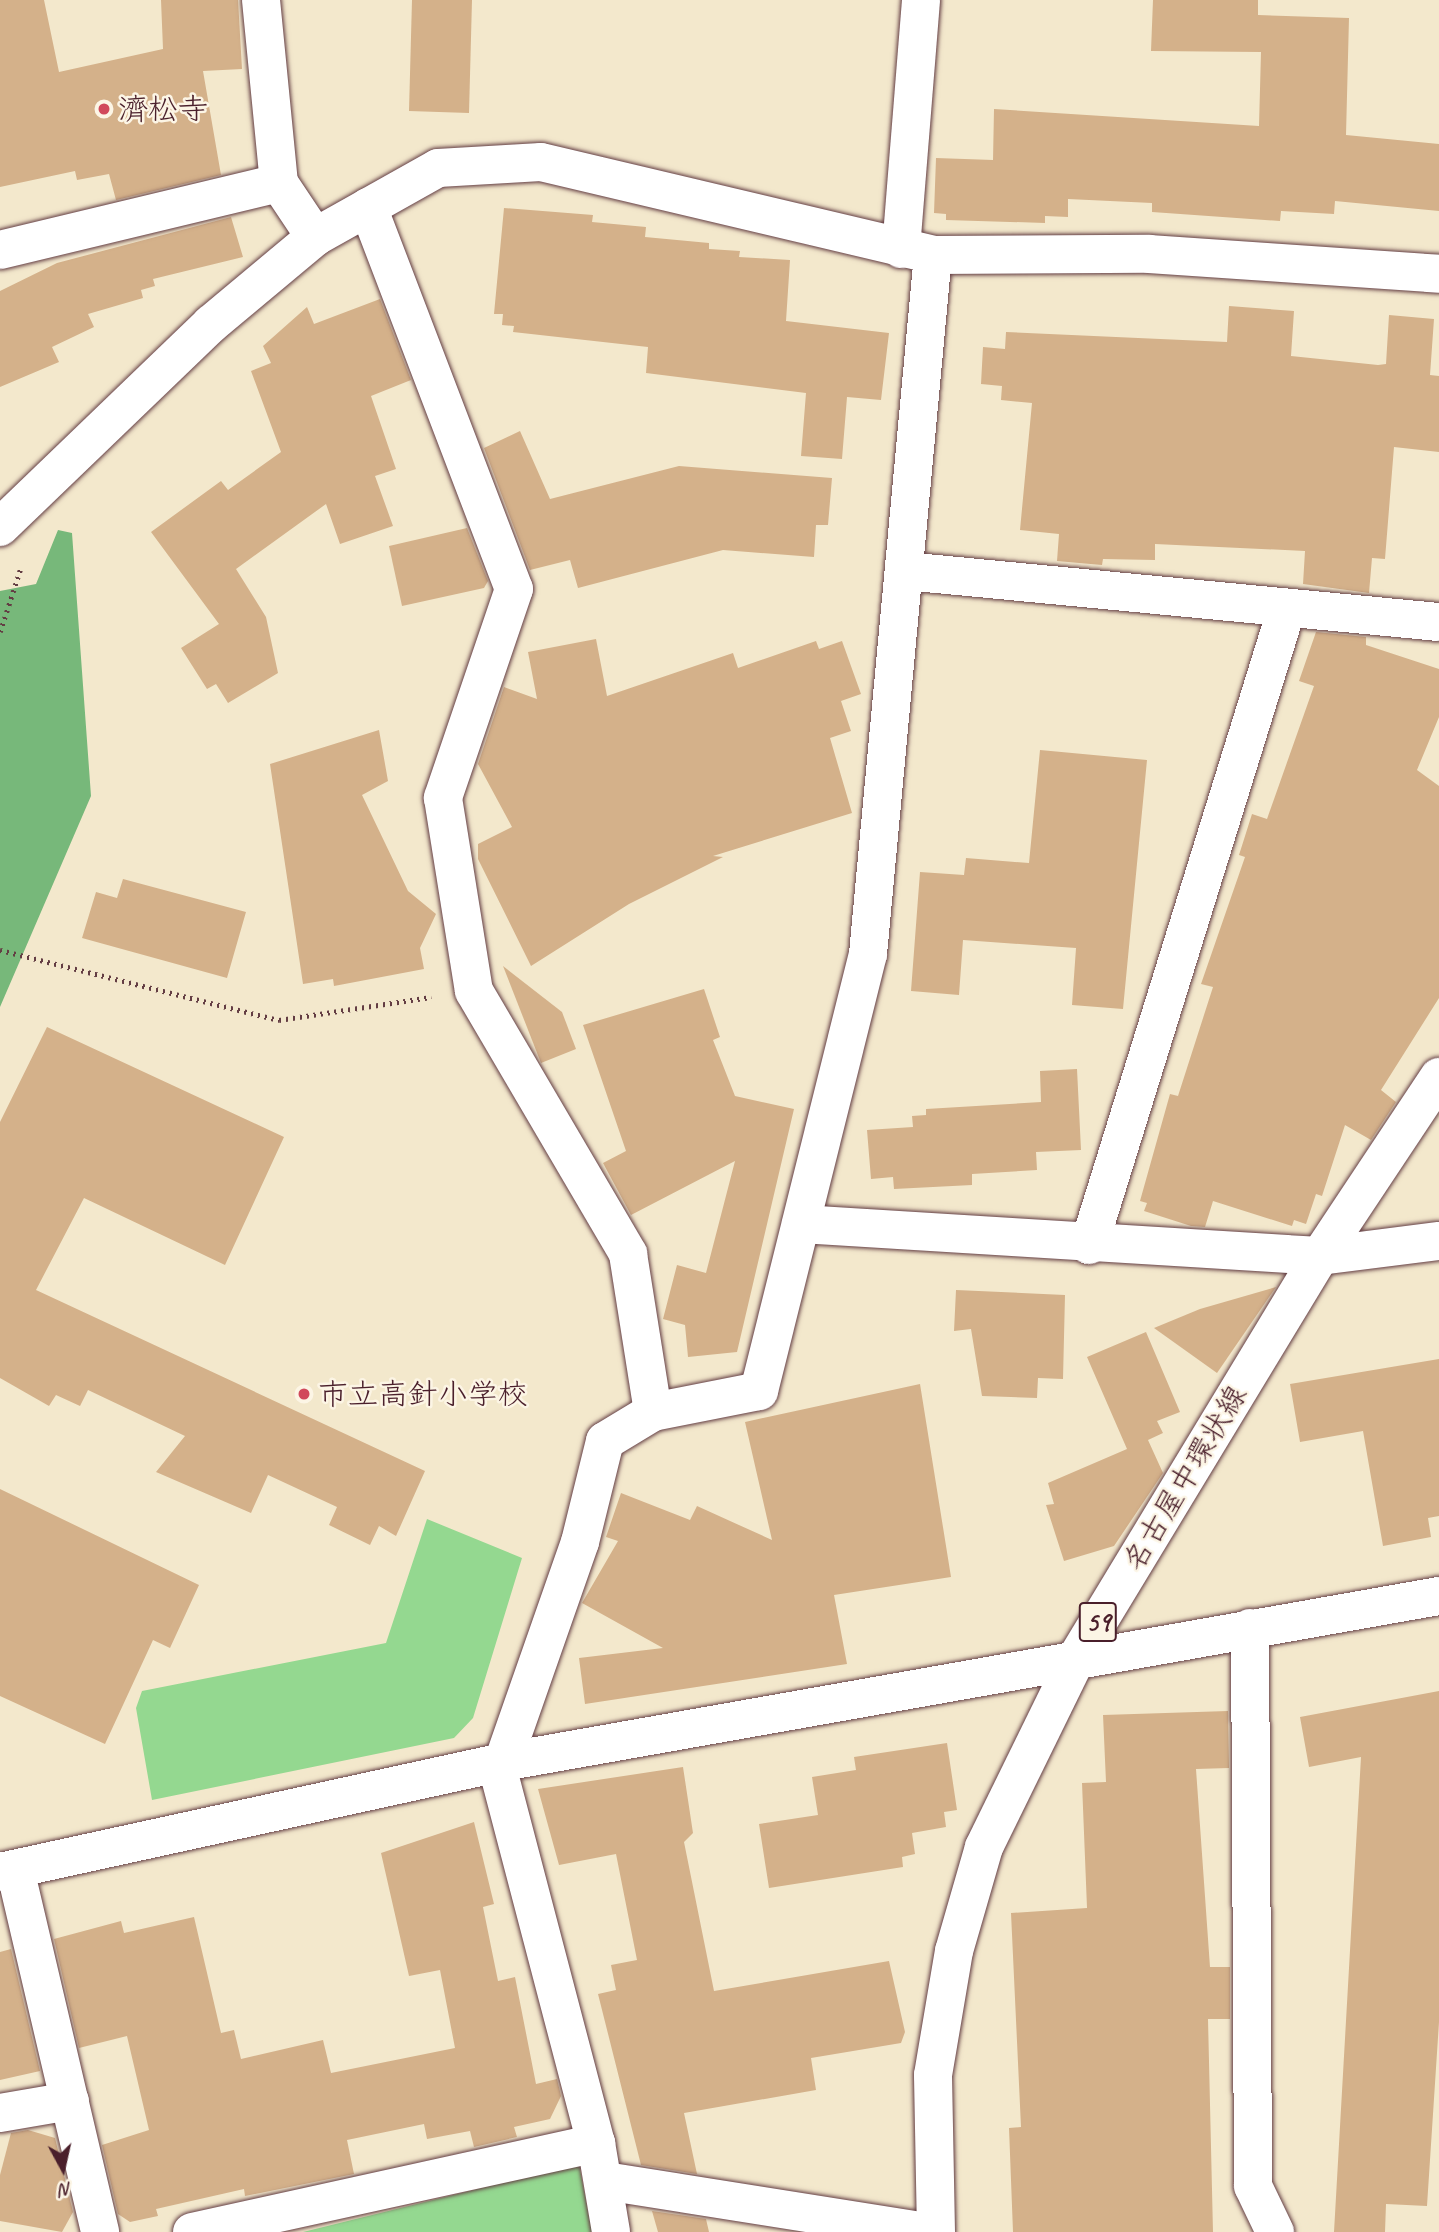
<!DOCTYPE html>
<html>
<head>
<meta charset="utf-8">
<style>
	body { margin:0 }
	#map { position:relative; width:1439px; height:2232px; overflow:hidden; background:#f3e8cc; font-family:Caveat,"Klee One",sans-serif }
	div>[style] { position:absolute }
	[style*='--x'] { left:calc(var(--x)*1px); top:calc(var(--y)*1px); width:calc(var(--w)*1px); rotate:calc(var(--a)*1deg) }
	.green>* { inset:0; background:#94d890 }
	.forest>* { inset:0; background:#77b87a }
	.building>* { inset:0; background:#d4b18a }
	.path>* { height:4.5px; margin-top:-2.25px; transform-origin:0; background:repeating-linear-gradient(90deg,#633d43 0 2px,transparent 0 7px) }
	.roads { filter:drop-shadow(0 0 2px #633d43) drop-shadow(0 0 2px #633d43) }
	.minor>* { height:38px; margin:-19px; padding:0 19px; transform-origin:19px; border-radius:19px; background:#fff }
	.major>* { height:38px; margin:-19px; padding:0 19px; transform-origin:19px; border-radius:19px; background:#fff }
	.dots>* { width:19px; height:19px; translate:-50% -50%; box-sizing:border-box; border:4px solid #fcf5e5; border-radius:50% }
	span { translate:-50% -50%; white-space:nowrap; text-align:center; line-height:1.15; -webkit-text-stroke:5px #fcf5e5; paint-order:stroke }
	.shield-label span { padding:2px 5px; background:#fcf5e5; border:2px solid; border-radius:5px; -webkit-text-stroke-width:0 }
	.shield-label { font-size:28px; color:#4a1f2b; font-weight:700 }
	.poi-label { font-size:30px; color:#4a1f2b }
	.left { translate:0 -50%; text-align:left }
	.street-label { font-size:30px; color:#4a1f2b }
	.north { position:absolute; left:28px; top:2134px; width:70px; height:70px; -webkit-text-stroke:5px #fcf5e5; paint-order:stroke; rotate:172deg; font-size:19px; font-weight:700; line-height:28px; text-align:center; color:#4a1f2b }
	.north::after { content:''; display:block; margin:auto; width:24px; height:32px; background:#4a1f2b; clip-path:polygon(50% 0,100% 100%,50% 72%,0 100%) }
</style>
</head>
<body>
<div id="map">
	<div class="green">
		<div style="clip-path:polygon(427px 1519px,522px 1558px,473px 1718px,454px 1738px,152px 1800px,136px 1708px,142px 1691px,386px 1643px)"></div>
		<div style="clip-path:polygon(579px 2164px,592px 2232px,303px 2232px)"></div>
	</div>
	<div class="forest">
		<div style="clip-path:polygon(58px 530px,72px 533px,91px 796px,0 1007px,0 591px,36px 584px)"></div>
	</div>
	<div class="building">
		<div style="clip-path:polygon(0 0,44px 0,59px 72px,163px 49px,161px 0,238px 0,242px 69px,203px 71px,221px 175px,116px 200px,109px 174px,77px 180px,75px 171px,0 187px)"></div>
		<div style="clip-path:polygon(412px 0,472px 0,469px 113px,409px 111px)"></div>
		<div style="clip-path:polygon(1153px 0,1258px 0,1258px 15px,1349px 18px,1346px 135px,1439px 144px,1439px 211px,1335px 201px,1334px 214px,1281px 211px,1280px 221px,1152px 212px,1152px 203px,1068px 199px,1068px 217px,1045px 216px,1045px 223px,946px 220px,946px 214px,934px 213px,936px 158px,993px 160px,994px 109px,1259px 126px,1261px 52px,1151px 51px)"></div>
		<div style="clip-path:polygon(504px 208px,593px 215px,592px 222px,646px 227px,645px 237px,709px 243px,709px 249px,740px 251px,739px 257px,790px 260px,786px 321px,889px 333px,881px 400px,847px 397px,842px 459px,801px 456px,806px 393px,646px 373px,648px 347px,513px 332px,514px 326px,502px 325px,503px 314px,494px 314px)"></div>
		<div style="clip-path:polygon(231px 217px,243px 257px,153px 279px,155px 286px,141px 290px,143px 298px,88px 314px,94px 327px,52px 347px,59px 362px,0 387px,0 291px,57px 263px)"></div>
		<div style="clip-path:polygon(380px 299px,411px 380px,371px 396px,396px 469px,375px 476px,393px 526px,340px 544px,326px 504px,236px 569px,266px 617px,278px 673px,228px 703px,216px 684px,207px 689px,181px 648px,219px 624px,151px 532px,221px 481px,228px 490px,281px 452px,251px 371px,271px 363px,263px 346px,307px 307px,314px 324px)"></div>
		<div style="clip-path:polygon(1229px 306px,1294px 311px,1291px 356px,1378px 365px,1386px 364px,1389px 315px,1434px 319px,1430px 375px,1439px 376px,1439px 452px,1394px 447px,1385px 559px,1372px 558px,1369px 593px,1303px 584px,1305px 551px,1155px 544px,1155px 560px,1103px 559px,1102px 565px,1057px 561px,1059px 534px,1020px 530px,1032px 403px,1001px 400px,1002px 386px,981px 384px,983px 347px,1005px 349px,1006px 332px,1227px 342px)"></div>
		<div style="clip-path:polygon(520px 431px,550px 499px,679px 466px,832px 478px,828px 525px,816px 525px,814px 557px,723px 550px,578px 588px,570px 560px,530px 570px,484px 448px)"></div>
		<div style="clip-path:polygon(467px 528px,488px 581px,484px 588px,402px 606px,389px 546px)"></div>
		<div style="clip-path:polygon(1316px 632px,1366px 637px,1366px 645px,1439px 669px,1439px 717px,1417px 770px,1439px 786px,1439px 998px,1381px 1090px,1396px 1102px,1371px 1140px,1345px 1125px,1322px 1196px,1316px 1194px,1306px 1224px,1294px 1220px,1292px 1226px,1213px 1201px,1205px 1227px,1191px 1226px,1144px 1211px,1147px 1203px,1140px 1201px,1170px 1094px,1178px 1096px,1213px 987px,1201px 984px,1245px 857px,1239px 855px,1252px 814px,1267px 819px,1314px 686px,1299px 681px)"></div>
		<div style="clip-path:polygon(596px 639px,607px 696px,733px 653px,738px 668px,816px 641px,819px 649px,842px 641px,861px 694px,841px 701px,851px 731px,830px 738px,852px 813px,713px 856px,723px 857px,629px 904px,531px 966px,478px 859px,478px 844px,512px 827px,478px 764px,504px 687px,537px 699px,528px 652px)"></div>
		<div style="clip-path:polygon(379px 730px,388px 781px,362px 795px,408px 891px,436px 914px,420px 948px,424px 969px,334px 986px,333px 979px,303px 984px,270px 764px)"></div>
		<div style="clip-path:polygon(1040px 750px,1147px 760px,1123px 1009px,1072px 1005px,1076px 948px,963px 940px,959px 995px,911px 991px,920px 872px,964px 875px,966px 858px,1029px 863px)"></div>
		<div style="clip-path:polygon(123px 879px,246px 912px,227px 978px,82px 938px,96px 892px,117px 898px)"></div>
		<div style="clip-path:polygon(503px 966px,562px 1012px,576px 1049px,541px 1063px)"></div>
		<div style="clip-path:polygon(704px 989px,720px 1037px,713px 1040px,735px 1096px,794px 1109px,737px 1352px,688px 1357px,685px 1325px,663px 1319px,677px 1265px,706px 1273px,735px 1161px,631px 1215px,603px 1163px,626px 1151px,583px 1025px)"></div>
		<div style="clip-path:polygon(47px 1027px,284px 1137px,225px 1265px,84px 1198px,36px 1290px,425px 1471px,396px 1536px,379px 1526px,370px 1545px,329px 1525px,337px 1507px,268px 1475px,251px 1513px,156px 1472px,185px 1436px,88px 1390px,80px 1406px,56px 1395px,49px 1406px,0 1378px,0 1122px)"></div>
		<div style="clip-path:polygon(1077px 1069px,1081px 1150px,1036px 1152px,1037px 1170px,972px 1174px,972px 1185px,894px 1189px,893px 1177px,871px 1179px,867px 1130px,913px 1127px,912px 1116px,926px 1115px,926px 1109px,1041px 1102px,1040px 1071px)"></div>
		<div style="clip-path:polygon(1276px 1287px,1217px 1373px,1154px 1328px,1200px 1309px)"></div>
		<div style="clip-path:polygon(956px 1290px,1065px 1295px,1063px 1379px,1038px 1378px,1037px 1398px,982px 1396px,971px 1329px,954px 1331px)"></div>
		<div style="clip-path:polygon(1146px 1332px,1180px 1412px,1157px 1421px,1163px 1433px,1148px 1440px,1163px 1473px,1114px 1546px,1064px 1561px,1046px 1505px,1054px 1504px,1048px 1483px,1127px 1449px,1087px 1357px)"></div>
		<div style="clip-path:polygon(1439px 1359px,1439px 1516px,1428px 1518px,1431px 1537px,1383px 1546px,1363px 1431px,1300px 1442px,1290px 1384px)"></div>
		<div style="clip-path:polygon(920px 1384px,951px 1577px,834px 1595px,847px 1664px,585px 1704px,579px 1658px,663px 1648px,582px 1603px,618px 1541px,606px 1537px,621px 1493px,690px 1520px,697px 1506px,772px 1540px,745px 1422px)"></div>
		<div style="clip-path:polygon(0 1489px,199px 1585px,170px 1648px,153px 1640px,105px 1744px,0 1696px)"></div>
		<div style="clip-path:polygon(1439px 1691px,1439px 2022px,1427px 2206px,1386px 2204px,1385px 2232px,1334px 2232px,1361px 1757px,1309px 1767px,1300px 1717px)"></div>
		<div style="clip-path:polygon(1228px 1711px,1229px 1768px,1196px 1769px,1210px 1967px,1230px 1967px,1230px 2019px,1208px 2019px,1213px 2232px,1013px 2232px,1009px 2128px,1021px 2127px,1011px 1913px,1087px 1908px,1082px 1783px,1106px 1782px,1103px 1715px)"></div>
		<div style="clip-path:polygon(947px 1743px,957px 1810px,944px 1812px,946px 1827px,912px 1833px,915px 1854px,902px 1857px,903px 1867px,769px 1888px,759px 1824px,818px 1815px,812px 1777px,856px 1770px,854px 1757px)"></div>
		<div style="clip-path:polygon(683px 1767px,693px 1833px,684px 1842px,714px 1991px,889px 1961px,905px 2032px,901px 2043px,811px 2058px,816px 2090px,684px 2113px,697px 2174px,641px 2165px,598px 1994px,616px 1990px,611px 1965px,637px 1960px,616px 1854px,559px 1865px,538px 1789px)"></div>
		<div style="clip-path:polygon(474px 1822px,494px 1904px,483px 1907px,498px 1981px,515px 1977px,536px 2084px,557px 2079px,561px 2096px,550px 2119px,514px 2127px,517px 2137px,474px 2147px,470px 2131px,427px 2139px,424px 2124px,347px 2140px,354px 2174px,245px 2196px,244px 2189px,156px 2209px,158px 2216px,130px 2222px,118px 2214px,102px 2145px,149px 2130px,127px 2036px,79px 2048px,54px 1939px,121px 1921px,124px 1933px,194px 1917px,221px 2033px,234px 2030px,241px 2059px,323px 2040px,331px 2073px,455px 2048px,440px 1970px,409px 1976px,381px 1853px)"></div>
		<div style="clip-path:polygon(11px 1949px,40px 2071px,0 2080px,0 1952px)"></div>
		<div style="clip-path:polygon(28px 2130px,55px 2138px,73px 2212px,62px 2232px,0 2221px,0 2175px,11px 2133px)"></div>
		<div style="clip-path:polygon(652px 2211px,706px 2219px,709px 2232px,658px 2232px)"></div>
	</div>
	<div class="path">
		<div style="--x:0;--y:632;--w:68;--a:-72.1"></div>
		<div style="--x:0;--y:950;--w:288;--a:14.1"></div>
		<div style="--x:279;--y:1020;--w:154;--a:-8.6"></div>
	</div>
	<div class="roads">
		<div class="minor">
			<div style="--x:261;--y:0;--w:184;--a:84.4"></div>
			<div style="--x:279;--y:183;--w:65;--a:56.3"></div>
			<div style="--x:368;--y:207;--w:409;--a:69.1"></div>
			<div style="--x:514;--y:589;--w:221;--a:108.8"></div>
			<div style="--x:443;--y:798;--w:195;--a:80.9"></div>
			<div style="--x:474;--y:991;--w:305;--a:59.6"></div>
			<div style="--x:628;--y:1254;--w:160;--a:81"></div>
			<div style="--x:901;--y:249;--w:250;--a:-85.4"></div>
			<div style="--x:0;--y:250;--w:287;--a:-13.5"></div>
			<div style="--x:0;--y:527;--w:293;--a:-43.9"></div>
			<div style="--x:211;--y:324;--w:136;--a:-39.9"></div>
			<div style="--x:315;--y:237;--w:141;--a:-29.3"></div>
			<div style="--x:438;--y:168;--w:103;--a:-3.3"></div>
			<div style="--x:541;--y:162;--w:403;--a:13.3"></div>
			<div style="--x:933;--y:255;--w:216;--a:-0.3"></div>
			<div style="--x:1149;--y:254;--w:291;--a:3.9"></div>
			<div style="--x:905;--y:571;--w:536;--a:5.46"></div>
			<div style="--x:801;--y:1224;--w:520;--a:3.53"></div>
			<div style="--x:1320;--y:1256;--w:120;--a:-7.2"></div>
			<div style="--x:1089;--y:1245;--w:664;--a:-72.74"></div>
			<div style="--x:1250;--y:1628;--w:558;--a:89.69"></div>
			<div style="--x:1253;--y:2186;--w:51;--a:64.4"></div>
			<div style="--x:503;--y:1762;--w:233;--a:-70.7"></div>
			<div style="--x:580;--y:1542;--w:104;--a:-76.1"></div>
			<div style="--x:605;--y:1441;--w:56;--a:-31.1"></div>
			<div style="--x:653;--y:1412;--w:108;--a:-11.2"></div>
			<div style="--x:759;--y:1391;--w:450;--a:-76"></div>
			<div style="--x:868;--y:954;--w:702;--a:-84.69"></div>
			<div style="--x:497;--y:1766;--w:390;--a:75.3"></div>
			<div style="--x:596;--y:2143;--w:90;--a:80.4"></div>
			<div style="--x:15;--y:1869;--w:373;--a:76.8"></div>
			<div style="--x:0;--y:1872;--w:515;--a:-12.34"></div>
			<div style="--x:503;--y:1762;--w:951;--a:-10.06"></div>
			<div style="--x:0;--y:2113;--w:71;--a:-9.7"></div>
			<div style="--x:605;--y:2181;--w:326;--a:9"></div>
			<div style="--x:192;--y:2232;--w:414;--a:-12.4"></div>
		</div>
		<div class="major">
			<div style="--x:936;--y:2232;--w:157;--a:-91.1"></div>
			<div style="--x:933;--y:2075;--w:126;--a:-80.4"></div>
			<div style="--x:954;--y:1951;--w:108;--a:-73.9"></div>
			<div style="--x:984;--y:1847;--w:212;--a:-63.9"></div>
			<div style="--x:1077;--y:1657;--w:469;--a:-58.8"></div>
			<div style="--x:1320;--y:1256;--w:215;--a:-56.4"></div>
		</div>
	</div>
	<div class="dots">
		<div style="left:104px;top:109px;background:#d1495b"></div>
		<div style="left:304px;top:1394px;background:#d1495b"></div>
	</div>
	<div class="shield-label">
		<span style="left:1098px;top:1622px">59</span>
	</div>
	<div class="poi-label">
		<span class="left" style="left:118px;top:109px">濟松寺</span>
		<span class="left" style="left:318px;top:1394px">市立高針小学校</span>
	</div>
	<div class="street-label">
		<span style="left:1185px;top:1478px;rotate:-59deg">名古屋中環状線</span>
	</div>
	<div class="north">N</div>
</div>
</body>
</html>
